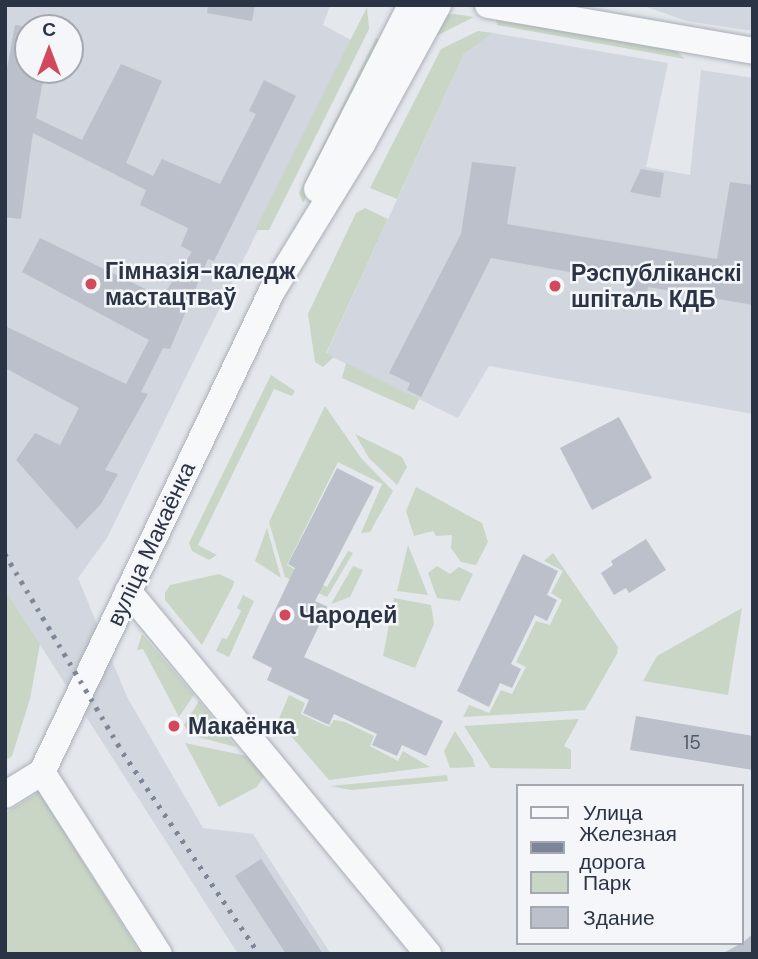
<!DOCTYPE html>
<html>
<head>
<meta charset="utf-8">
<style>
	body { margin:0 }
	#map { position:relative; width:758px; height:959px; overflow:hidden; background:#e4e7ec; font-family:"DM Sans",sans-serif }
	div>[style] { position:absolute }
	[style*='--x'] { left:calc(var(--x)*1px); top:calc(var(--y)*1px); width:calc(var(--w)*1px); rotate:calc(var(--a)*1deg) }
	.built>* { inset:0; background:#d2d6de }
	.green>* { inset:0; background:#c9d6c5 }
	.building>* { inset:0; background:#bbc0ca }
	.roads { filter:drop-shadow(0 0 2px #a9aeb7) drop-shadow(0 0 2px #a9aeb7) }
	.minor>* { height:26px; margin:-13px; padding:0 13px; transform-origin:13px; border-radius:13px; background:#f7f8fa }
	.rail>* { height:5px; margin-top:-2.5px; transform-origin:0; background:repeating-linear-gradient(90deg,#7d8696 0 3.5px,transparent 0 10.5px) }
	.dots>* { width:19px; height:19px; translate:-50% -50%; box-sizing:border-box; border:4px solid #f4f6f9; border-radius:50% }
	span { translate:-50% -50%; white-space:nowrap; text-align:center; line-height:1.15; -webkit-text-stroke:5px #f4f6f9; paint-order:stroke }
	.number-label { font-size:19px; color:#4f5766 }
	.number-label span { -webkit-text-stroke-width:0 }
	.poi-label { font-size:23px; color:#2b3445; font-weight:700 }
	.left { translate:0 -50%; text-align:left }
	.street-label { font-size:23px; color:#2b3445 }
	.frame { position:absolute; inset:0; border:7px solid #2b3445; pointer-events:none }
	.legend { position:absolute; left:516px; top:784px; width:228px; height:161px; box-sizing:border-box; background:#f4f6f9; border:2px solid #a4a8b1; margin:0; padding:9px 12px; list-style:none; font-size:21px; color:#2b3445 }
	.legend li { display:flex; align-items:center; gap:14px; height:35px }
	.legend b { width:35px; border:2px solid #a4a8b1 }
	.north { position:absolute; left:14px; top:14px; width:70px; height:70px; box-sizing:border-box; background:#f4f6f9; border:2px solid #a4a8b1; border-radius:50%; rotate:0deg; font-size:19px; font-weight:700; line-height:28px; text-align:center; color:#2b3445 }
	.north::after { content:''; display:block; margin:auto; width:24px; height:32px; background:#d1495b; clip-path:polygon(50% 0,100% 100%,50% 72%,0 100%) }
</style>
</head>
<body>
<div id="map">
	<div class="built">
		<div style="clip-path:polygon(evenodd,5px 5px,330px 5px,323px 25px,351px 40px,107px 538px,78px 578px,127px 697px,203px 828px,253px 834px,331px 954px,238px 954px,5px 590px,5px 5px,28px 28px,70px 28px,70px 70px,28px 70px,28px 28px)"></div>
		<div style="clip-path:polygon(641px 5px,753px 5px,753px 31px,687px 21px)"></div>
		<div style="clip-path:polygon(493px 33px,668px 63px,646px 167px,690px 175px,701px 70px,753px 78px,753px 414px,489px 366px,458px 418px,326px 354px,464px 54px)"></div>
	</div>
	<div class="green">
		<div style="clip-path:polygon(367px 7px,369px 29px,269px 230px,255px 230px)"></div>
		<div style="clip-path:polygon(455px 14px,474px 17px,428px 40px,447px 15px)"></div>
		<div style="clip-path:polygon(496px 20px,674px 49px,685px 59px,497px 25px)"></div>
		<div style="clip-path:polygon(478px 31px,493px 33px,464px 54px,397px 199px,370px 188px,441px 49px)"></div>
		<div style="clip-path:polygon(376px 38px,382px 41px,303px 203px,299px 193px)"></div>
		<div style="clip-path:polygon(365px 208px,388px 219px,326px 353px,334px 357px,323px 367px,315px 362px,308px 314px,356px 213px)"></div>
		<div style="clip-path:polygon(346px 363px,419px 399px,414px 410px,342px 378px)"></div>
		<div style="clip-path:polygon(271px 375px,295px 391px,292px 396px,274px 389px,198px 545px,217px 555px,209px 560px,192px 551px,189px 543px)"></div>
		<div style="clip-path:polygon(325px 406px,361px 458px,393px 491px,370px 532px,361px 533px,382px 484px,338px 462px,287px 565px,327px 587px,348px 551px,353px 553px,327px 597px,285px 577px,269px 522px)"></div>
		<div style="clip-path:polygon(355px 434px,402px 457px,407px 467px,397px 485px,369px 458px)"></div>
		<div style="clip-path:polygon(416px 487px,482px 523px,488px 542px,476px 565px,461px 562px,451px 548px,452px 535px,436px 536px,433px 531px,414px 536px,406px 511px)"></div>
		<div style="clip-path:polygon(267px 528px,281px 578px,255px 561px)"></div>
		<div style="clip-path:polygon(408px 545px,428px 595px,397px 591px)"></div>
		<div style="clip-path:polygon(553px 553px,618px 647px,617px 654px,585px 710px,463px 717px,469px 705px,489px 713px,501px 690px,512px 694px,526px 667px,516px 662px,536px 621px,550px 625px,562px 600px,551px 593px,563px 571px,544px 561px)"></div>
		<div style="clip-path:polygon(353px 566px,363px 570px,350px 597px,331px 604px)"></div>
		<div style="clip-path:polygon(437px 566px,450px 574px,459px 567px,473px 574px,460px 601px,437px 598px,428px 573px)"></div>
		<div style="clip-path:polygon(219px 574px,234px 581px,233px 586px,202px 645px,165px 600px,165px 593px,170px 585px)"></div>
		<div style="clip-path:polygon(5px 590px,40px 644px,30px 699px,12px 756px,5px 761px)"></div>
		<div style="clip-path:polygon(243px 595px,254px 601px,229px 657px,216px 651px,222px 638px,227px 639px,241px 611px,237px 608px)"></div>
		<div style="clip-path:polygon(394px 598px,431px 605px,434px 624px,415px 668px,383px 656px)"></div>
		<div style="clip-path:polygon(742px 608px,728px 695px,643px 681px,657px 656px)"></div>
		<div style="clip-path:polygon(142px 634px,194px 695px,179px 717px,143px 649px,137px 650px)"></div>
		<div style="clip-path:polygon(289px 695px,305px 703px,301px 714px,329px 727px,334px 720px,345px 722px,374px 736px,370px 746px,398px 761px,403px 751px,430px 767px,329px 780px,278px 721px)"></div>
		<div style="clip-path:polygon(199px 701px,236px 747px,190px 735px,184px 725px)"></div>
		<div style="clip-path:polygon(579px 719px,564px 746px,571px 750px,571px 769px,491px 768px,464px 726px)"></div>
		<div style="clip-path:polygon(455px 731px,473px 759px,475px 767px,450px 768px,444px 751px)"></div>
		<div style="clip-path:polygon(185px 743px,247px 756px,265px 775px,257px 787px,219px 807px)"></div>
		<div style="clip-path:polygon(447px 775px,448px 781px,351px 790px,330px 786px)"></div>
		<div style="clip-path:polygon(39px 792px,141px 954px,5px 954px,5px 813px)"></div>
	</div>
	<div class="building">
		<div style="clip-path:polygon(208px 5px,255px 5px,252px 21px,207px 13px)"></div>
		<div style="clip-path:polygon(15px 25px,28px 27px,28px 70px,45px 70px,36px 118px,82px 140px,121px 64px,162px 81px,126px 163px,153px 176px,162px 159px,220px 184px,256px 114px,249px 111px,264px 80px,296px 96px,214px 261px,208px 259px,170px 349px,163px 348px,141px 392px,148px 394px,105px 470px,118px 474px,101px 504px,77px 529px,16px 460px,35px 433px,60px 445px,79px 408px,5px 368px,5px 326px,126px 384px,149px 340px,22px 272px,40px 238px,162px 297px,192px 252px,181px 246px,188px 228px,140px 205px,146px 190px,33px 133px,21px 219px,5px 217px,5px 79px)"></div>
		<div style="clip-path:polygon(472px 162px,516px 167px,507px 224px,717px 259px,730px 182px,753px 185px,753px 305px,648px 287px,646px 298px,629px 294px,631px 283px,491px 258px,421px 397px,407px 390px,410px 383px,389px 373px,461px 234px)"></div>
		<div style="clip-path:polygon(641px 169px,664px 173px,660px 198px,630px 192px)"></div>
		<div style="clip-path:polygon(619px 417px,652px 478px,592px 510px,560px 448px)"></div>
		<div style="clip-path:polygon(337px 468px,374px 487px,315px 601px,328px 607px,304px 657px,443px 721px,426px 756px,402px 745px,397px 756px,372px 745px,377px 734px,334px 714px,329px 725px,303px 713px,309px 700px,267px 680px,272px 668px,252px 658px,295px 568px,288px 564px)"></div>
		<div style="clip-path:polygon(646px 539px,666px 570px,629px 593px,626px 588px,614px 595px,601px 573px,613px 565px,611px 561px)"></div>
		<div style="clip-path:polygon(523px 554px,558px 571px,547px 595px,557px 600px,547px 621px,535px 615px,511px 664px,521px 669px,512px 688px,500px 683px,489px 707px,457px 691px)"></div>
		<div style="clip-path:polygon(636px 716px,753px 736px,753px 770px,630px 750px)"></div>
		<div style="clip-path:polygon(261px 859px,323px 954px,286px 954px,235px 876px)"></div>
		<div style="clip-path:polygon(753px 934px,753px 954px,721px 954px,742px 943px)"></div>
	</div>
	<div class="roads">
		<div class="minor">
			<div style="--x:488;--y:5;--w:269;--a:9.8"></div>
			<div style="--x:317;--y:189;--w:207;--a:-62.9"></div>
			<div style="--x:128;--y:591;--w:471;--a:50.4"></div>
			<div style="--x:42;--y:772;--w:216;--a:57.3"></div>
			<div style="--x:5;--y:795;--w:44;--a:-31.9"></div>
			<div style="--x:42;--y:772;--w:533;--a:-64.44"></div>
			<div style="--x:272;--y:291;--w:172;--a:-58.5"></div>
			<div style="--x:362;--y:144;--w:158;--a:-61.3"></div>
		</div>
	</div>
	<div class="rail">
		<div style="--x:5;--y:554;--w:231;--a:59.3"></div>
		<div style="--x:123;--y:753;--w:243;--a:55.9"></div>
	</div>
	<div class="dots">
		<div style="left:91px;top:284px;background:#d1495b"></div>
		<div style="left:555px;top:286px;background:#d1495b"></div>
		<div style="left:285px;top:615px;background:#d1495b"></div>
		<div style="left:174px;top:726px;background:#d1495b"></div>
	</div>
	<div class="number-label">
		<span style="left:692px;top:743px">15</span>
	</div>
	<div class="poi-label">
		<span class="left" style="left:105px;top:284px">Гімназія-каледж<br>мастацтваў</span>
		<span class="left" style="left:571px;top:286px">Рэспубліканскі<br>шпіталь КДБ</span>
		<span class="left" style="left:299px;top:615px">Чародей</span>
		<span class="left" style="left:188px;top:726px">Макаёнка</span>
	</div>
	<div class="street-label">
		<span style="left:151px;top:544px;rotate:-65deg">вуліца Макаёнка</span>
	</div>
	<div class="frame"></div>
	<ul class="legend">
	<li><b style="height:9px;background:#f7f8fa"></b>Улица</li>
	<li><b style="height:9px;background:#7d8696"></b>Железная дорога</li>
	<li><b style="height:19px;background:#c9d6c5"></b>Парк</li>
	<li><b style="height:19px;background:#bbc0ca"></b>Здание</li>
	</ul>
	<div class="north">С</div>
</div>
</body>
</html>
